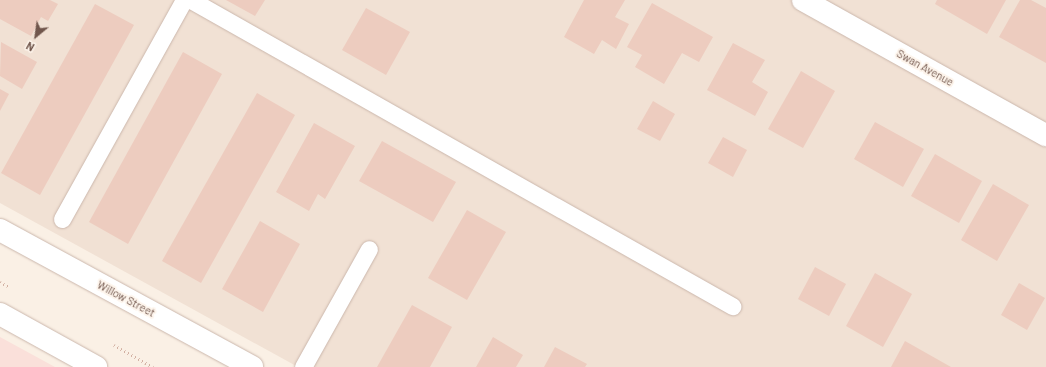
<!DOCTYPE html>
<html>
<head>
<meta charset="utf-8">
<style>
	body { margin:0 }
	#map { position:relative; width:1046px; height:367px; overflow:hidden; background:#faf0e5; font-family:Barlow,sans-serif }
	div>[style] { position:absolute }
	[style*='--x'] { left:calc(var(--x)*1px); top:calc(var(--y)*1px); width:calc(var(--w)*1px); rotate:calc(var(--a)*1deg) }
	.residential>* { inset:0; background:#f1e1d4 }
	.commercial>* { inset:0; background:#fae0da }
	.building>* { inset:0; background:#edccbf }
	.path>* { height:2.5px; margin-top:-1.25px; transform-origin:0; background:repeating-linear-gradient(90deg,#d2b0a2 0 1px,transparent 0 4px) }
	.roads { filter:drop-shadow(0 0 1px #cbb7ac) drop-shadow(0 0 1px #cbb7ac) }
	.service>* { height:17px; margin:-8.5px; padding:0 8.5px; transform-origin:8.5px; border-radius:8.5px; background:#fff }
	.minor>* { height:22px; margin:-11px; padding:0 11px; transform-origin:11px; border-radius:11px; background:#fff }
	span { translate:-50% -50%; white-space:nowrap; text-align:center; line-height:1.15; -webkit-text-stroke:4px #fdf4eb; paint-order:stroke }
	.street-label { font-size:11px; color:#71564c }
	.north { position:absolute; left:16px; top:16px; width:40px; height:40px; -webkit-text-stroke:3px #fdf4eb; paint-order:stroke; rotate:209deg; font-size:11px; font-weight:700; line-height:16px; text-align:center; color:#71564c }
	.north::after { content:''; display:block; margin:auto; width:14px; height:18px; background:#71564c; clip-path:polygon(50% 0,100% 100%,50% 72%,0 100%) }
</style>
</head>
<body>
<div id="map">
	<div class="residential">
		<div style="clip-path:polygon(0 0,1046px 0,1046px 367px,298px 367px,0 203px)"></div>
	</div>
	<div class="commercial">
		<div style="clip-path:polygon(0 337px,55px 367px,0 367px)"></div>
	</div>
	<div class="building">
		<div style="clip-path:polygon(0 0,50px 0,58px 4px,48px 21px,41px 17px,31px 36px,0 19px)"></div>
		<div style="clip-path:polygon(226px 0,265px 0,255px 16px)"></div>
		<div style="clip-path:polygon(584px 0,625px 0,615px 17px,629px 24px,616px 49px,602px 40px,594px 54px,564px 37px)"></div>
		<div style="clip-path:polygon(937px 0,1006px 0,987px 34px,935px 4px)"></div>
		<div style="clip-path:polygon(1020px 0,1031px 0,1046px 8px,1046px 63px,999px 37px)"></div>
		<div style="clip-path:polygon(652px 3px,713px 37px,699px 62px,682px 53px,664px 84px,635px 67px,642px 55px,627px 47px)"></div>
		<div style="clip-path:polygon(95px 4px,134px 25px,40px 195px,1px 173px)"></div>
		<div style="clip-path:polygon(366px 8px,410px 32px,386px 75px,342px 50px)"></div>
		<div style="clip-path:polygon(1px 42px,37px 62px,22px 89px,0 76px)"></div>
		<div style="clip-path:polygon(733px 43px,765px 60px,752px 82px,768px 92px,755px 116px,707px 90px)"></div>
		<div style="clip-path:polygon(183px 52px,222px 74px,128px 244px,89px 222px)"></div>
		<div style="clip-path:polygon(801px 71px,835px 91px,803px 148px,768px 129px)"></div>
		<div style="clip-path:polygon(0 89px,9px 94px,0 111px)"></div>
		<div style="clip-path:polygon(257px 93px,295px 115px,201px 283px,162px 261px)"></div>
		<div style="clip-path:polygon(653px 101px,675px 114px,660px 141px,637px 129px)"></div>
		<div style="clip-path:polygon(875px 122px,924px 149px,903px 187px,854px 159px)"></div>
		<div style="clip-path:polygon(314px 123px,355px 146px,325px 199px,318px 194px,309px 211px,276px 192px)"></div>
		<div style="clip-path:polygon(723px 137px,747px 150px,733px 177px,708px 163px)"></div>
		<div style="clip-path:polygon(382px 141px,456px 182px,433px 222px,359px 181px)"></div>
		<div style="clip-path:polygon(935px 154px,982px 181px,959px 223px,911px 196px)"></div>
		<div style="clip-path:polygon(993px 184px,1029px 205px,997px 261px,961px 240px)"></div>
		<div style="clip-path:polygon(467px 210px,506px 232px,467px 300px,428px 278px)"></div>
		<div style="clip-path:polygon(260px 221px,300px 244px,263px 312px,222px 289px)"></div>
		<div style="clip-path:polygon(815px 267px,846px 284px,829px 316px,798px 299px)"></div>
		<div style="clip-path:polygon(875px 273px,912px 294px,883px 347px,846px 326px)"></div>
		<div style="clip-path:polygon(1019px 283px,1045px 298px,1027px 330px,1001px 315px)"></div>
		<div style="clip-path:polygon(412px 305px,452px 327px,430px 367px,377px 367px)"></div>
		<div style="clip-path:polygon(493px 337px,523px 355px,516px 367px,476px 367px)"></div>
		<div style="clip-path:polygon(905px 341px,951px 367px,891px 367px)"></div>
		<div style="clip-path:polygon(555px 347px,587px 364px,585px 367px,544px 367px)"></div>
	</div>
	<div class="path">
		<div style="--x:0;--y:282;--w:11;--a:27"></div>
		<div style="--x:114;--y:345;--w:45;--a:29.4"></div>
	</div>
	<div class="roads">
		<div class="service">
			<div style="--x:191;--y:0;--w:622;--a:29.49"></div>
			<div style="--x:62;--y:219;--w:251;--a:-60.9"></div>
			<div style="--x:303;--y:367;--w:135;--a:-60.8"></div>
		</div>
		<div class="minor">
			<div style="--x:803;--y:0;--w:278;--a:29.1"></div>
			<div style="--x:0;--y:230;--w:287;--a:28.5"></div>
			<div style="--x:0;--y:314;--w:110;--a:28.9"></div>
		</div>
	</div>
	<div class="street-label">
		<span style="left:925px;top:68px;rotate:29deg">Swan Avenue</span>
		<span style="left:126px;top:299px;rotate:28deg">Willow Street</span>
	</div>
	<div class="north">N</div>
</div>
</body>
</html>
